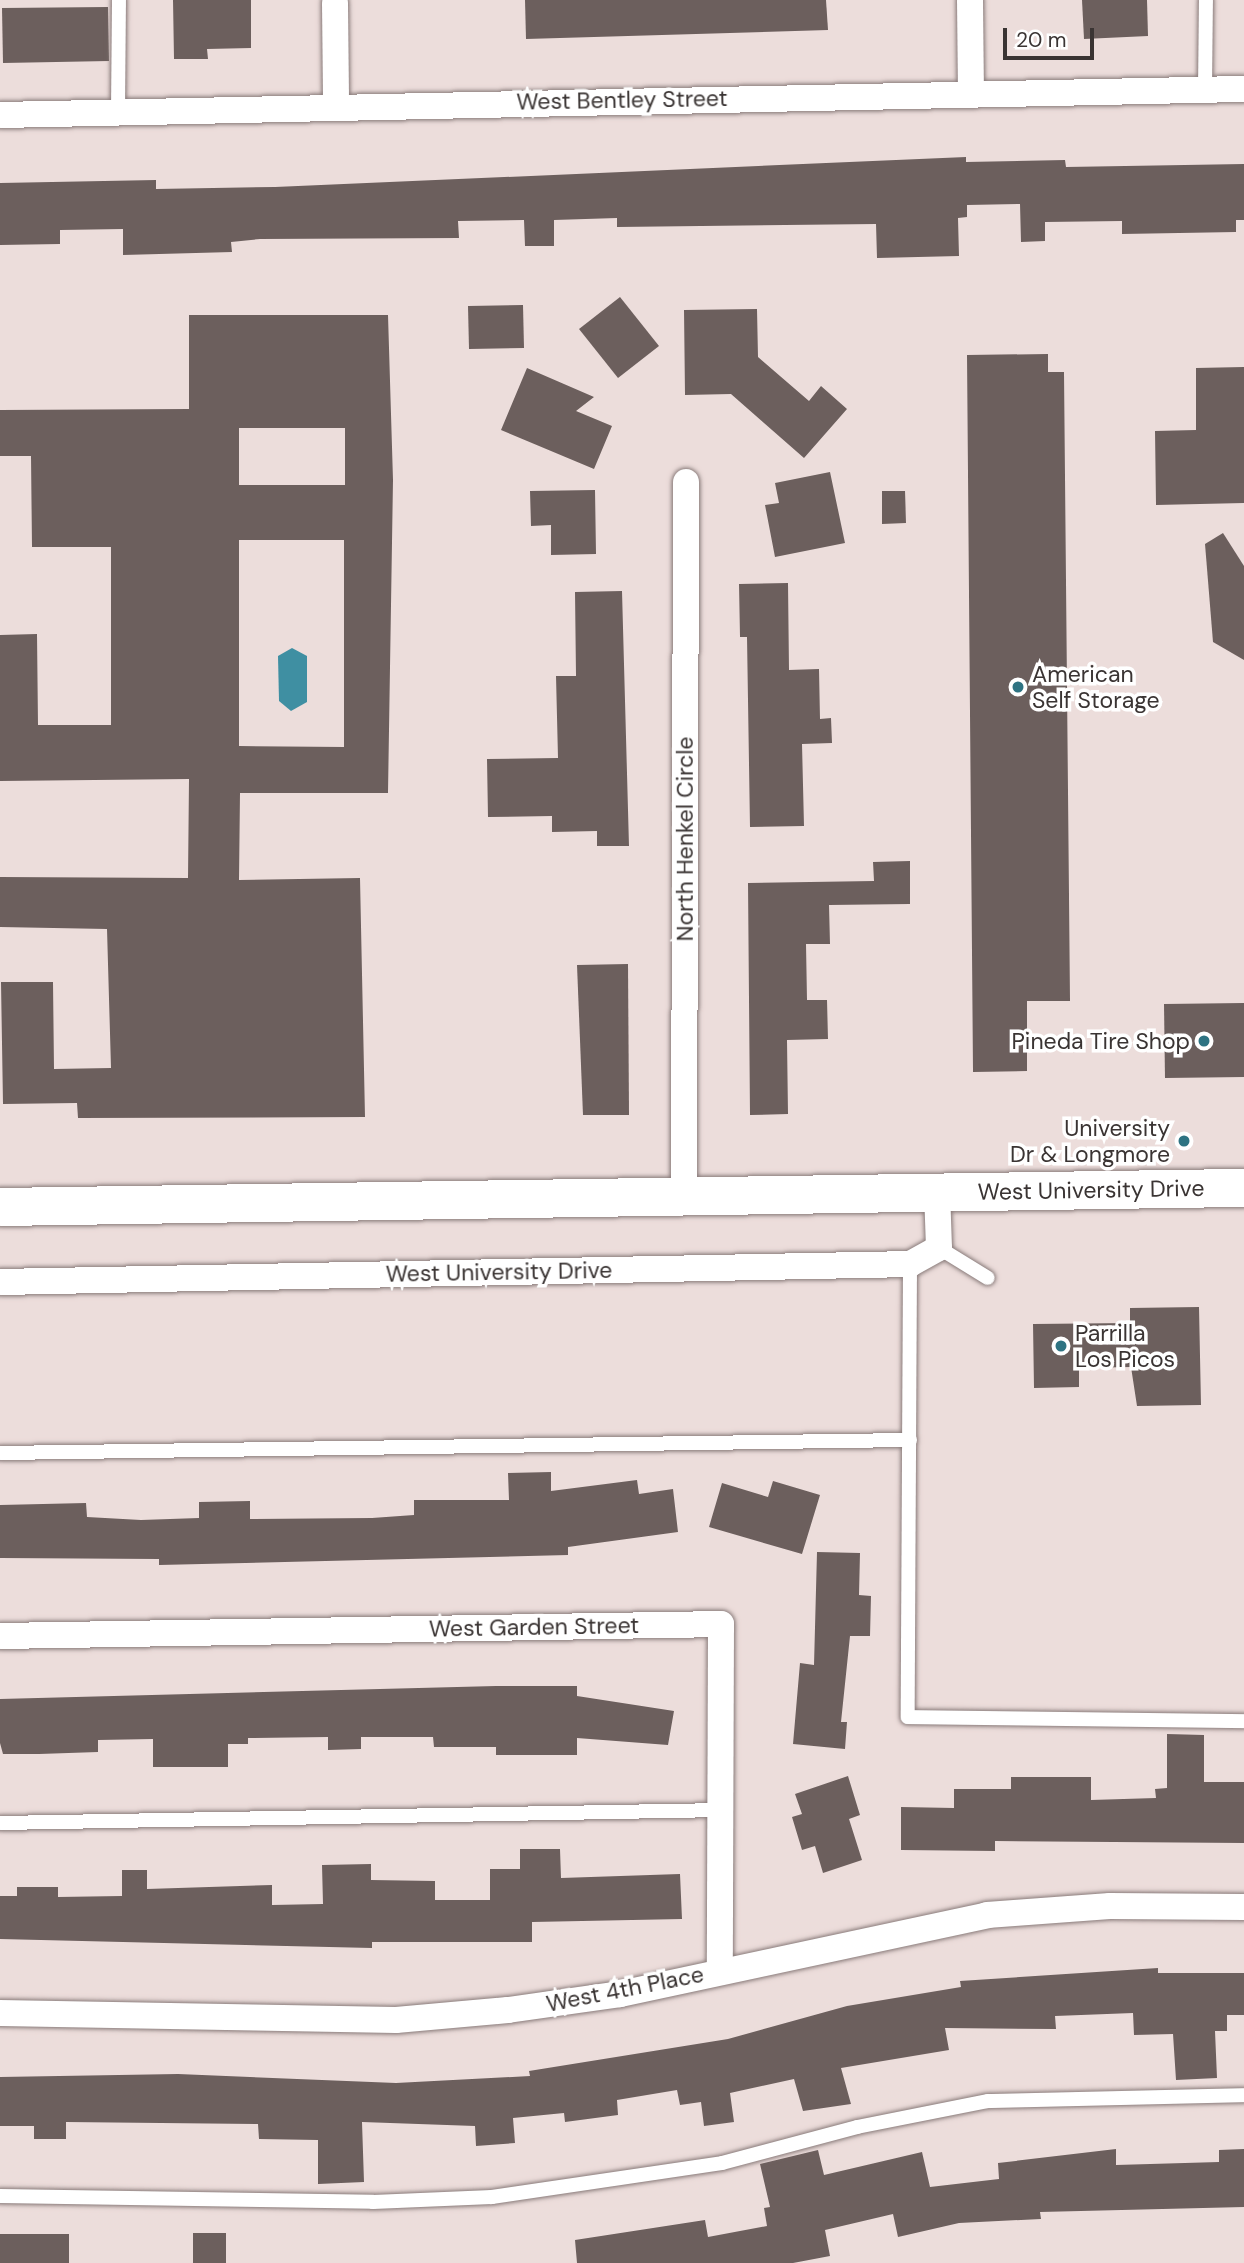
<!DOCTYPE html>
<html>
<head>
<meta charset="utf-8">
<style>
	body { margin:0 }
	#map { position:relative; width:1244px; height:2263px; overflow:hidden; background:#ecdddb; font-family:"DM Sans",sans-serif }
	div>[style] { position:absolute }
	[style*='--x'] { left:calc(var(--x)*1px); top:calc(var(--y)*1px); width:calc(var(--w)*1px); rotate:calc(var(--a)*1deg) }
	.water>* { inset:0; background:#3f8fa2 }
	.building>* { inset:0; background:#6c5f5d }
	.roads { filter:drop-shadow(0 0 2px #897b7a) drop-shadow(0 0 2px #897b7a) }
	.lane>* { height:14px; margin:-7px; padding:0 7px; transform-origin:7px; border-radius:7px; background:#fff }
	.street>* { height:26px; margin:-13px; padding:0 13px; transform-origin:13px; border-radius:13px; background:#fff }
	.secondary>* { height:38px; margin:-19px; padding:0 19px; transform-origin:19px; border-radius:19px; background:#fff }
	.dots>* { width:19px; height:19px; translate:-50% -50%; box-sizing:border-box; border:4px solid #fff; border-radius:50% }
	span { translate:-50% -50%; white-space:nowrap; text-align:center; line-height:1.15; -webkit-text-stroke:7px #fff; paint-order:stroke }
	.street-label { font-size:23px; color:#3a3433 }
	.poi-label { font-size:23px; color:#3a3433 }
	.left { translate:0 -50%; text-align:left }
	.right { translate:-100% -50%; text-align:right }
	.scale { position:absolute; left:1003px; top:28px; width:91px; height:32px; box-sizing:border-box; border:4px solid #3a3433; border-top:0; padding-left:9px; font-size:21px; line-height:24px; white-space:nowrap; color:#3a3433; -webkit-text-stroke:5px #fff; paint-order:stroke }
</style>
</head>
<body>
<div id="map">
	<div class="water">
		<div style="clip-path:polygon(292px 648px,307px 656px,307px 702px,291px 711px,279px 701px,278px 656px)"></div>
	</div>
	<div class="building">
		<div style="clip-path:polygon(173px 0,251px 0,251px 48px,207px 49px,208px 59px,174px 59px)"></div>
		<div style="clip-path:polygon(525px 0,826px 0,828px 30px,526px 39px)"></div>
		<div style="clip-path:polygon(1082px 0,1147px 0,1148px 36px,1084px 39px)"></div>
		<div style="clip-path:polygon(108px 7px,109px 61px,3px 63px,2px 8px)"></div>
		<div style="clip-path:polygon(966px 157px,966px 162px,1065px 160px,1066px 167px,1244px 164px,1244px 220px,1236px 220px,1236px 232px,1122px 234px,1122px 221px,1045px 222px,1045px 241px,1021px 242px,1020px 204px,967px 205px,967px 217px,958px 218px,959px 256px,877px 258px,876px 224px,617px 227px,617px 218px,554px 220px,554px 246px,525px 246px,524px 220px,458px 221px,459px 238px,260px 239px,231px 242px,232px 252px,123px 255px,123px 229px,60px 230px,60px 244px,0 245px,0 183px,156px 180px,156px 189px,275px 187px)"></div>
		<div style="clip-path:polygon(620px 297px,659px 346px,618px 378px,579px 329px)"></div>
		<div style="clip-path:polygon(523px 305px,524px 348px,469px 349px,468px 306px)"></div>
		<div style="clip-path:polygon(757px 309px,758px 357px,809px 401px,821px 386px,847px 409px,804px 458px,731px 394px,685px 395px,684px 310px)"></div>
		<div style="clip-path:polygon(evenodd,189px 315px,388px 315px,393px 480px,388px 793px,240px 793px,239px 880px,360px 878px,365px 1117px,78px 1118px,77px 1103px,3px 1104px,1px 982px,53px 982px,54px 1069px,111px 1068px,107px 929px,0 927px,0 877px,188px 878px,189px 779px,0 781px,0 635px,37px 634px,38px 725px,111px 725px,111px 547px,32px 547px,31px 456px,0 456px,0 410px,189px 409px,189px 315px,239px 428px,345px 428px,345px 485px,239px 485px,239px 428px,189px 315px,239px 540px,344px 540px,344px 747px,239px 746px,239px 540px)"></div>
		<div style="clip-path:polygon(1048px 354px,1048px 372px,1064px 372px,1070px 1001px,1027px 1001px,1027px 1071px,973px 1072px,967px 355px)"></div>
		<div style="clip-path:polygon(1244px 367px,1244px 503px,1156px 505px,1155px 431px,1196px 430px,1196px 368px)"></div>
		<div style="clip-path:polygon(527px 368px,594px 397px,576px 411px,612px 426px,594px 469px,501px 430px)"></div>
		<div style="clip-path:polygon(830px 472px,845px 543px,775px 557px,765px 505px,779px 503px,775px 483px)"></div>
		<div style="clip-path:polygon(595px 490px,596px 554px,551px 555px,551px 525px,531px 526px,530px 491px)"></div>
		<div style="clip-path:polygon(882px 491px,905px 491px,906px 523px,882px 524px)"></div>
		<div style="clip-path:polygon(1223px 533px,1244px 566px,1244px 660px,1213px 642px,1205px 544px)"></div>
		<div style="clip-path:polygon(788px 583px,789px 670px,819px 669px,820px 719px,831px 718px,832px 743px,802px 744px,804px 826px,750px 827px,747px 637px,740px 637px,739px 584px)"></div>
		<div style="clip-path:polygon(622px 591px,629px 846px,597px 846px,597px 831px,552px 832px,552px 816px,488px 817px,487px 759px,558px 758px,556px 676px,576px 676px,575px 592px)"></div>
		<div style="clip-path:polygon(910px 861px,910px 904px,829px 905px,830px 944px,806px 944px,807px 1000px,827px 1000px,828px 1039px,787px 1040px,788px 1114px,750px 1115px,748px 883px,874px 881px,873px 862px)"></div>
		<div style="clip-path:polygon(628px 964px,629px 1115px,583px 1115px,577px 965px)"></div>
		<div style="clip-path:polygon(1244px 1003px,1244px 1077px,1165px 1078px,1164px 1004px)"></div>
		<div style="clip-path:polygon(1199px 1307px,1201px 1405px,1137px 1406px,1131px 1367px,1079px 1368px,1079px 1387px,1034px 1388px,1033px 1324px,1130px 1323px,1130px 1308px)"></div>
		<div style="clip-path:polygon(551px 1472px,551px 1491px,637px 1480px,639px 1494px,673px 1489px,678px 1532px,568px 1547px,568px 1555px,159px 1565px,159px 1559px,0 1558px,0 1505px,86px 1503px,87px 1517px,141px 1520px,199px 1518px,199px 1502px,250px 1501px,250px 1519px,372px 1518px,414px 1515px,414px 1500px,509px 1500px,508px 1473px)"></div>
		<div style="clip-path:polygon(773px 1481px,820px 1495px,802px 1554px,709px 1527px,722px 1483px,768px 1497px)"></div>
		<div style="clip-path:polygon(817px 1552px,860px 1553px,859px 1595px,871px 1596px,870px 1636px,850px 1636px,841px 1722px,847px 1722px,845px 1749px,793px 1744px,800px 1663px,814px 1665px)"></div>
		<div style="clip-path:polygon(496px 1686px,577px 1686px,577px 1696px,674px 1711px,668px 1745px,577px 1738px,577px 1755px,496px 1755px,496px 1747px,434px 1747px,433px 1737px,361px 1737px,361px 1749px,328px 1750px,328px 1737px,248px 1738px,248px 1744px,228px 1744px,228px 1767px,153px 1767px,153px 1739px,98px 1740px,98px 1752px,39px 1754px,3px 1754px,0 1743px,0 1699px)"></div>
		<div style="clip-path:polygon(1167px 1734px,1204px 1735px,1204px 1782px,1244px 1782px,1244px 1843px,995px 1841px,995px 1851px,901px 1850px,901px 1807px,954px 1808px,954px 1789px,1011px 1789px,1011px 1777px,1091px 1777px,1091px 1800px,1156px 1798px,1155px 1789px,1167px 1788px)"></div>
		<div style="clip-path:polygon(848px 1776px,860px 1815px,849px 1819px,862px 1860px,823px 1873px,815px 1846px,802px 1850px,792px 1817px,802px 1814px,795px 1794px)"></div>
		<div style="clip-path:polygon(520px 1849px,560px 1849px,561px 1878px,680px 1874px,682px 1919px,532px 1922px,532px 1942px,372px 1942px,372px 1948px,0 1939px,0 1896px,17px 1896px,17px 1887px,58px 1887px,58px 1897px,122px 1896px,122px 1870px,147px 1870px,147px 1889px,272px 1885px,272px 1905px,323px 1904px,322px 1865px,371px 1864px,371px 1880px,435px 1881px,435px 1900px,490px 1900px,490px 1869px,520px 1869px)"></div>
		<div style="clip-path:polygon(1158px 1968px,1158px 1973px,1244px 1973px,1244px 2015px,1227px 2015px,1227px 2031px,1215px 2031px,1217px 2078px,1176px 2080px,1173px 2034px,1134px 2035px,1133px 2013px,1055px 2016px,1056px 2029px,945px 2028px,949px 2050px,841px 2068px,851px 2104px,803px 2111px,794px 2079px,730px 2093px,734px 2122px,704px 2126px,701px 2102px,680px 2105px,677px 2090px,617px 2100px,618px 2115px,565px 2122px,564px 2113px,513px 2118px,515px 2143px,476px 2146px,475px 2126px,362px 2122px,364px 2182px,318px 2184px,318px 2140px,259px 2139px,258px 2124px,66px 2122px,66px 2139px,34px 2139px,34px 2126px,0 2126px,0 2077px,178px 2074px,396px 2083px,530px 2076px,529px 2071px,728px 2039px,847px 2006px,961px 1987px,960px 1981px)"></div>
		<div style="clip-path:polygon(1116px 2149px,1116px 2165px,1219px 2162px,1219px 2150px,1244px 2149px,1244px 2207px,1040px 2212px,1041px 2219px,959px 2223px,898px 2237px,893px 2214px,825px 2230px,830px 2256px,793px 2263px,577px 2263px,575px 2240px,705px 2220px,708px 2237px,767px 2226px,764px 2208px,770px 2207px,760px 2164px,818px 2150px,824px 2175px,922px 2152px,930px 2187px,999px 2179px,998px 2163px)"></div>
		<div style="clip-path:polygon(193px 2233px,226px 2233px,226px 2263px,193px 2263px)"></div>
		<div style="clip-path:polygon(0 2234px,69px 2234px,69px 2263px,0 2263px)"></div>
	</div>
	<div class="roads">
		<div class="lane">
			<div style="--x:1205;--y:90;--w:90;--a:-89.4"></div>
			<div style="--x:118;--y:112;--w:112;--a:-89.5"></div>
			<div style="--x:939;--y:1248;--w:57;--a:31.5"></div>
			<div style="--x:910;--y:1264;--w:453;--a:90.3"></div>
			<div style="--x:908;--y:1717;--w:336;--a:0.7"></div>
			<div style="--x:0;--y:1453;--w:910;--a:-0.82"></div>
			<div style="--x:0;--y:1823;--w:720;--a:-1.03"></div>
			<div style="--x:0;--y:2196;--w:373;--a:0.9"></div>
			<div style="--x:373;--y:2202;--w:119;--a:-2.4"></div>
			<div style="--x:492;--y:2197;--w:232;--a:-8.4"></div>
			<div style="--x:722;--y:2163;--w:140;--a:-14.9"></div>
			<div style="--x:857;--y:2127;--w:134;--a:-11.2"></div>
			<div style="--x:988;--y:2101;--w:256;--a:-1.3"></div>
		</div>
		<div class="street">
			<div style="--x:970;--y:0;--w:94;--a:89.4"></div>
			<div style="--x:335;--y:3;--w:102;--a:89.4"></div>
			<div style="--x:0;--y:115;--w:1244;--a:-1.2"></div>
			<div style="--x:684;--y:1196;--w:714;--a:-89.84"></div>
			<div style="--x:0;--y:1282;--w:910;--a:-1.13"></div>
			<div style="--x:910;--y:1264;--w:33;--a:-29"></div>
			<div style="--x:939;--y:1248;--w:56;--a:-92"></div>
			<div style="--x:0;--y:1636;--w:721;--a:-0.95"></div>
			<div style="--x:721;--y:1624;--w:347;--a:90.2"></div>
			<div style="--x:0;--y:2013;--w:396;--a:1"></div>
			<div style="--x:396;--y:2020;--w:112;--a:-5.1"></div>
			<div style="--x:508;--y:2010;--w:113;--a:-8.1"></div>
			<div style="--x:620;--y:1994;--w:375;--a:-12.1"></div>
			<div style="--x:987;--y:1915;--w:123;--a:-4.2"></div>
			<div style="--x:1110;--y:1906;--w:134;--a:0.4"></div>
		</div>
		<div class="secondary">
			<div style="--x:0;--y:1207;--w:1244;--a:-0.88"></div>
		</div>
	</div>
	<div class="dots">
		<div style="left:1018px;top:687px;background:#2e7382"></div>
		<div style="left:1204px;top:1041px;background:#2e7382"></div>
		<div style="left:1184px;top:1141px;background:#2e7382"></div>
		<div style="left:1061px;top:1346px;background:#2e7382"></div>
	</div>
	<div class="street-label">
		<span style="left:622px;top:100px;rotate:-1deg">West Bentley Street</span>
		<span style="left:685px;top:839px;rotate:-90deg">North Henkel Circle</span>
		<span style="left:1091px;top:1190px;rotate:-1deg">West University Drive</span>
		<span style="left:499px;top:1272px;rotate:-1deg">West University Drive</span>
		<span style="left:534px;top:1627px;rotate:-1deg">West Garden Street</span>
		<span style="left:625px;top:1989px;rotate:-11deg">West 4th Place</span>
	</div>
	<div class="poi-label">
		<span class="left" style="left:1032px;top:687px">American<br>Self Storage</span>
		<span class="right" style="left:1190px;top:1041px">Pineda Tire Shop</span>
		<span class="right" style="left:1170px;top:1141px">University<br>Dr &amp; Longmore</span>
		<span class="left" style="left:1075px;top:1346px">Parrilla<br>Los Picos</span>
	</div>
	<div class="scale">20 m</div>
</div>
</body>
</html>
